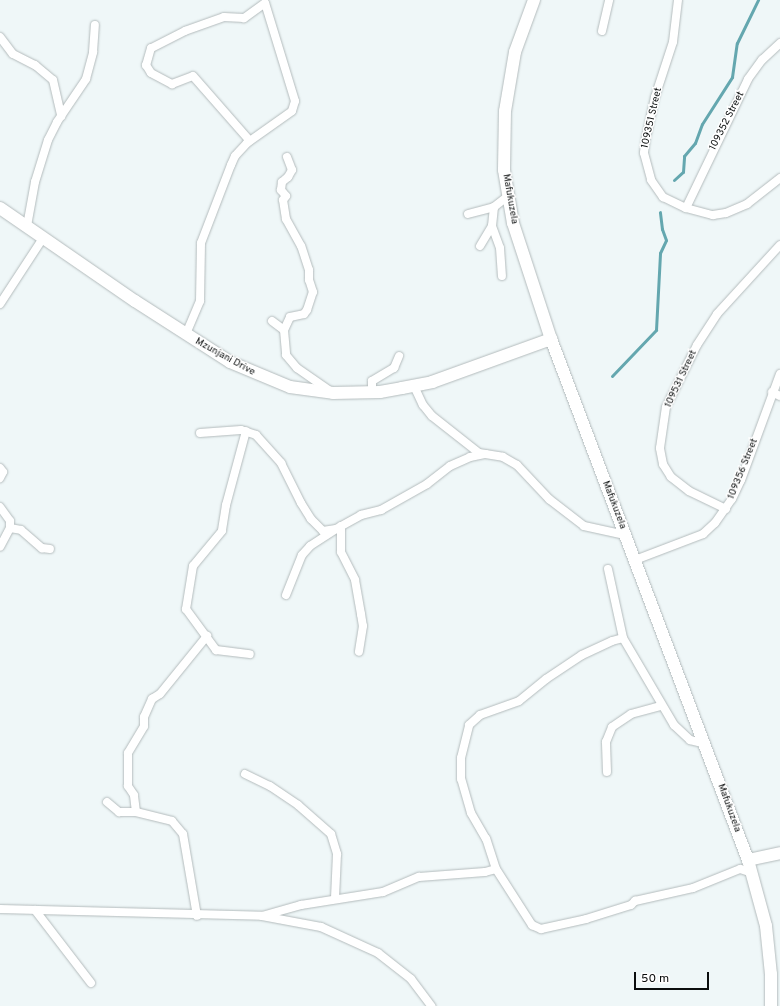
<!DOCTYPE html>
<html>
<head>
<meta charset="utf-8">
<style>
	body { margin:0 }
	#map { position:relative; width:780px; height:1006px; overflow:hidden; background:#eff7f8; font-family:Overpass,sans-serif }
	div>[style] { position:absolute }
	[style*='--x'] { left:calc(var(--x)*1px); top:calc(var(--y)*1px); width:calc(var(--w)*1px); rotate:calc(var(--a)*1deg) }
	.stream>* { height:3px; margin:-1.5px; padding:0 1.5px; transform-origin:1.5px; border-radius:1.5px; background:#64a7af }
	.roads { filter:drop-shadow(0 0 1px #b3bbbc) drop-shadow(0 0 1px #b3bbbc) }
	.street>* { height:8px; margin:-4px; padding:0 4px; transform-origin:4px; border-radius:4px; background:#fff }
	.secondary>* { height:12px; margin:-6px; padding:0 6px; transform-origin:6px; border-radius:6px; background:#fff }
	span { translate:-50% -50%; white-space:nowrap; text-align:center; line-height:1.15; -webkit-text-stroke:3px #fff; paint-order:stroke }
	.street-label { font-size:10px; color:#0b0e0e }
	.scale { position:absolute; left:634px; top:972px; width:75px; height:18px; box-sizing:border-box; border:2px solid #0b0e0e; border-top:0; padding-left:5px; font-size:12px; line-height:14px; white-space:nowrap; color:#0b0e0e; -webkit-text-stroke:3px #fff; paint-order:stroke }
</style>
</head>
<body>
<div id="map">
	<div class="stream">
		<div style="--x:674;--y:180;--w:12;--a:-42"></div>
		<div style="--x:683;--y:172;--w:16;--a:-86"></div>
		<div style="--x:684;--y:156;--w:17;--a:-50"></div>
		<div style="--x:695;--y:143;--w:20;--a:-70"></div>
		<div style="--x:702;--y:124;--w:56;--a:-57.4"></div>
		<div style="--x:732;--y:77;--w:34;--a:-82"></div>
		<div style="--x:737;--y:43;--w:48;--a:-64"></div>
		<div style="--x:612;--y:376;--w:64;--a:-46.3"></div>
		<div style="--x:656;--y:330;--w:77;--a:-87"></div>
		<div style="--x:660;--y:253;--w:14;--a:-65"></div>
		<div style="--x:666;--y:240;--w:12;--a:-110"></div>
		<div style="--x:662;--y:229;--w:17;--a:-97"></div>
	</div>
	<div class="roads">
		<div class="street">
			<div style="--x:678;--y:0;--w:42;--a:96.8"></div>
			<div style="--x:673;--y:42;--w:58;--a:108.1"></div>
			<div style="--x:655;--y:97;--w:42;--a:102.4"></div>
			<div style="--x:646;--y:138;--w:15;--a:98"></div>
			<div style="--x:644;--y:153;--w:28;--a:75"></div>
			<div style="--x:651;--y:180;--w:21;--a:55"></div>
			<div style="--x:663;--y:197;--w:25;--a:26"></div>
			<div style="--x:686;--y:208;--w:28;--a:15"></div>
			<div style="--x:713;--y:215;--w:13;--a:-9"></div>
			<div style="--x:726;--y:213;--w:23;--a:-23"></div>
			<div style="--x:747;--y:204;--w:42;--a:-38.2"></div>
			<div style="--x:602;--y:31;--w:32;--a:-77"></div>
			<div style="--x:0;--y:37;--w:21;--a:53"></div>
			<div style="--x:13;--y:54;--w:25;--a:27"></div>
			<div style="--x:35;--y:65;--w:23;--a:40"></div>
			<div style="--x:53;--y:80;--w:37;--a:77"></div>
			<div style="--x:686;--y:208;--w:143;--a:-64.3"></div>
			<div style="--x:748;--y:79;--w:24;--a:-54"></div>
			<div style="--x:762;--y:60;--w:25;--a:-43"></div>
			<div style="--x:468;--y:214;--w:27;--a:-15"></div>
			<div style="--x:27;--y:226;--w:45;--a:-79.7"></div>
			<div style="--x:35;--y:182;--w:44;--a:-72.8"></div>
			<div style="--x:48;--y:140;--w:20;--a:-63"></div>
			<div style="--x:57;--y:122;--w:52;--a:-56"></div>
			<div style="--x:86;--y:79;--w:28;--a:-75"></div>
			<div style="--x:93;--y:52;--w:27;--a:-86"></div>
			<div style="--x:492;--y:226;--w:23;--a:70"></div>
			<div style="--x:500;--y:248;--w:28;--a:86"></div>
			<div style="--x:480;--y:246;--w:23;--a:-59"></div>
			<div style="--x:492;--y:226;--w:19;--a:-84"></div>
			<div style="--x:494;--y:207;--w:16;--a:-38"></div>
			<div style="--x:0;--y:304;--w:79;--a:-56.9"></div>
			<div style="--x:272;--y:321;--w:15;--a:37"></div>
			<div style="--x:284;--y:330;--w:25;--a:85"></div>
			<div style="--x:286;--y:355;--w:17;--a:50"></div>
			<div style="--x:297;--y:368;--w:40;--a:34.9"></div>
			<div style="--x:284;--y:330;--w:14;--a:-65"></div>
			<div style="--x:290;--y:317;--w:14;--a:-12"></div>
			<div style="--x:304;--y:314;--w:5;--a:-53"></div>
			<div style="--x:307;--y:310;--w:19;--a:-72"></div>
			<div style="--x:313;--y:292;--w:13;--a:-108"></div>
			<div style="--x:309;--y:280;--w:10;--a:-90"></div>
			<div style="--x:309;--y:270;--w:25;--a:-108"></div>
			<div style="--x:301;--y:246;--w:31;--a:-119"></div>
			<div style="--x:286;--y:219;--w:19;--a:-99"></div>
			<div style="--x:283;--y:200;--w:5;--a:-53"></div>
			<div style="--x:286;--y:196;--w:8;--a:-130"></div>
			<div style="--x:281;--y:190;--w:8;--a:-83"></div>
			<div style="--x:282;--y:182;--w:8;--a:-40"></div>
			<div style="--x:288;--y:177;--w:8;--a:-60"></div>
			<div style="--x:292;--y:170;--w:14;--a:-111"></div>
			<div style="--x:186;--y:334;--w:36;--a:-67"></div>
			<div style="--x:200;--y:301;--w:58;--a:-89"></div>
			<div style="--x:201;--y:243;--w:84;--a:-69"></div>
			<div style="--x:231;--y:165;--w:10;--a:-66"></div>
			<div style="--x:235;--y:156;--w:18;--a:-47"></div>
			<div style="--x:247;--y:143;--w:55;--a:-35.4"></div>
			<div style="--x:292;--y:111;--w:10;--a:-73"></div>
			<div style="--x:295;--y:101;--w:102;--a:-107"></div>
			<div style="--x:265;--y:3;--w:26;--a:144"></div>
			<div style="--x:244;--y:18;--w:20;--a:-177"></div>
			<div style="--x:224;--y:17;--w:41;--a:160.3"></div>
			<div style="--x:185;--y:31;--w:38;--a:153"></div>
			<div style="--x:151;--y:48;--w:18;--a:106"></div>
			<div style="--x:146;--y:65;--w:9;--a:58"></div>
			<div style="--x:151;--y:73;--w:24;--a:28"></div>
			<div style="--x:172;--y:84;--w:22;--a:-21"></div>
			<div style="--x:193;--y:76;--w:86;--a:48.8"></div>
			<div style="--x:414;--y:386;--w:21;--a:65"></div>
			<div style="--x:423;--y:405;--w:14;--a:51"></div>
			<div style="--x:432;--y:416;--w:60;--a:38.2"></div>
			<div style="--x:479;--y:453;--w:24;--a:9"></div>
			<div style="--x:503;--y:457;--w:16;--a:30"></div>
			<div style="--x:517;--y:465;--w:47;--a:46.7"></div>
			<div style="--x:549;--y:499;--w:44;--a:37.6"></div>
			<div style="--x:584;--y:526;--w:42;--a:12.4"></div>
			<div style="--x:372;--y:392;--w:11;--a:-90"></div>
			<div style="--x:372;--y:381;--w:26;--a:-31"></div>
			<div style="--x:394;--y:368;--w:13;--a:-67"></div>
			<div style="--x:772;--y:392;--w:9;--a:27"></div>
			<div style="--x:246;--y:431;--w:77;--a:105.1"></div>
			<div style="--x:226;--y:505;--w:26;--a:99"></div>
			<div style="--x:222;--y:531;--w:45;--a:129.6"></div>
			<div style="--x:193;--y:566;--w:44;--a:99.2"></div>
			<div style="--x:186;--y:609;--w:51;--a:53.8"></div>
			<div style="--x:216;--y:650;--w:34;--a:7"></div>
			<div style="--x:200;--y:433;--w:41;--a:-4.2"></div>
			<div style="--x:241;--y:430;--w:16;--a:18"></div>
			<div style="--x:256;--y:435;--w:38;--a:48"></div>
			<div style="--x:281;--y:463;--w:45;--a:63.4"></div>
			<div style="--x:301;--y:503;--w:19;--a:58"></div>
			<div style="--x:311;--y:519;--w:17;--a:45"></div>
			<div style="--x:323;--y:531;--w:13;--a:-9"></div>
			<div style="--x:336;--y:529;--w:29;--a:-29"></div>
			<div style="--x:361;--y:515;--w:21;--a:-14"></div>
			<div style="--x:381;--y:510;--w:53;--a:-29.5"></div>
			<div style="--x:427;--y:484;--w:29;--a:-38"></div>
			<div style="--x:450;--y:466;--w:22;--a:-24"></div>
			<div style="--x:470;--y:457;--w:16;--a:-11"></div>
			<div style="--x:0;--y:468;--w:5;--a:53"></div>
			<div style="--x:3;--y:472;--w:7;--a:117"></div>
			<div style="--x:0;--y:507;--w:17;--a:54"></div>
			<div style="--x:10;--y:521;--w:7;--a:90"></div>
			<div style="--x:10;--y:528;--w:21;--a:118"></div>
			<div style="--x:726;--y:509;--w:41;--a:-154.1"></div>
			<div style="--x:689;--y:491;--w:23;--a:-142"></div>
			<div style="--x:671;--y:477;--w:15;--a:-122"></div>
			<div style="--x:663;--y:464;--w:16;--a:-101"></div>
			<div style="--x:660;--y:448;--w:41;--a:-81.7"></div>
			<div style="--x:666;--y:407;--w:69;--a:-63.4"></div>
			<div style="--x:697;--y:345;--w:37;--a:-57"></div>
			<div style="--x:717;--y:314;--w:93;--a:-47.6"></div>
			<div style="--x:341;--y:526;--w:26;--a:90"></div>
			<div style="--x:341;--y:552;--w:31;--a:63"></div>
			<div style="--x:355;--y:580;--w:35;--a:80"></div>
			<div style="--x:361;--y:614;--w:12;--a:81"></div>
			<div style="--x:363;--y:626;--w:26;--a:99"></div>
			<div style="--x:10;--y:528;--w:11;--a:10"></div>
			<div style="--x:21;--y:530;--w:28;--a:41"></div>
			<div style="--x:42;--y:548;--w:8;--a:7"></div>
			<div style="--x:635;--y:560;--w:73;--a:-20.9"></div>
			<div style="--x:703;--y:534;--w:16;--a:-43"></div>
			<div style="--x:715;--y:523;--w:29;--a:-55"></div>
			<div style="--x:732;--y:499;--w:21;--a:-65"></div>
			<div style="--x:741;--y:480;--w:113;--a:-69.8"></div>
			<div style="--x:608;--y:569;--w:71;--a:77.7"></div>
			<div style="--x:286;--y:595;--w:43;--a:-68.2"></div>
			<div style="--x:302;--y:555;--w:12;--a:-48"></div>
			<div style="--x:310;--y:546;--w:30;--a:-33"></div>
			<div style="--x:607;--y:772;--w:30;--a:-92"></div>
			<div style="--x:606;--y:742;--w:16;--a:-68"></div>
			<div style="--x:612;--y:727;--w:23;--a:-34"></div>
			<div style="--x:631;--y:714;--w:31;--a:-15"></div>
			<div style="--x:245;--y:774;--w:28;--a:26"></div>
			<div style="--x:270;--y:786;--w:34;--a:34"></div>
			<div style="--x:298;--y:805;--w:44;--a:41.3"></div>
			<div style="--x:331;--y:834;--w:21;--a:73"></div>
			<div style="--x:337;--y:854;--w:44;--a:92.6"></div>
			<div style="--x:107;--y:802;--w:16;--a:40"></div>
			<div style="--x:119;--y:812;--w:17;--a:0"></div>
			<div style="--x:136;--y:812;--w:37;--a:14"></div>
			<div style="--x:172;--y:821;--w:17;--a:50"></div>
			<div style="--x:183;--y:834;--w:83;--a:80.3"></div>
			<div style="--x:136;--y:812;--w:17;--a:-97"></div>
			<div style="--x:134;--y:795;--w:11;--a:-124"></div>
			<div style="--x:128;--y:786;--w:33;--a:-90"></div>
			<div style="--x:128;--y:753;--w:31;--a:-59"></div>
			<div style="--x:144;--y:726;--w:9;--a:-90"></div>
			<div style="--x:144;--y:717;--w:20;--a:-66"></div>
			<div style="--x:152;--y:699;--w:9;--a:-32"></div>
			<div style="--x:160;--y:694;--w:75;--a:-51"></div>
			<div style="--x:496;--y:869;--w:67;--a:57.3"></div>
			<div style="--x:532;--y:925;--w:10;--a:24"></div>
			<div style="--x:541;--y:929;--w:46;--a:-12.5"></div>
			<div style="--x:586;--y:919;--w:47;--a:-17.3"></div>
			<div style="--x:631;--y:905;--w:6;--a:-45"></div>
			<div style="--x:635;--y:901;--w:59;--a:-12.6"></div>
			<div style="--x:693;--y:888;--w:51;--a:-22"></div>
			<div style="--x:740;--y:869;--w:13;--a:18"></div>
			<div style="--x:0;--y:909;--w:262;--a:1.5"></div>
			<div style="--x:262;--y:916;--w:60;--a:10.6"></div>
			<div style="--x:321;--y:927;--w:63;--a:24.5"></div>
			<div style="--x:378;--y:953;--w:42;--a:38.2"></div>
			<div style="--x:411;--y:979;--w:34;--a:53"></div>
			<div style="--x:35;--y:910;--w:92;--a:52.5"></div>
			<div style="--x:262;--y:916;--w:41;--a:-15.8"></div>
			<div style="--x:301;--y:905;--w:83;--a:-9"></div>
			<div style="--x:383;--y:892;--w:39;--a:-23"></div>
			<div style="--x:419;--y:877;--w:66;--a:-4.3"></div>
			<div style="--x:485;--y:872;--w:11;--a:-15"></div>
			<div style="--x:496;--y:869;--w:32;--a:-108"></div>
			<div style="--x:486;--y:839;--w:30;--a:-120"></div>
			<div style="--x:471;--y:813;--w:35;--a:-106"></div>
			<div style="--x:461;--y:779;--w:21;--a:-90"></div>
			<div style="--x:461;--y:758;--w:34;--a:-76"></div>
			<div style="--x:469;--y:725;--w:15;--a:-42"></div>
			<div style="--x:480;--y:715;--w:41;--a:-19.7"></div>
			<div style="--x:519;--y:701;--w:35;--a:-39"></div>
			<div style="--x:546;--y:679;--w:43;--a:-33.7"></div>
			<div style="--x:582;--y:655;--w:33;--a:-25"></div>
			<div style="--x:612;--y:641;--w:11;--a:-15"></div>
			<div style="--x:623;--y:638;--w:101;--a:59.6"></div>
			<div style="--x:674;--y:725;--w:22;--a:43"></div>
			<div style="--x:690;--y:740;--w:16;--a:14"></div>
		</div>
		<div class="secondary">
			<div style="--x:534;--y:0;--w:55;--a:110.1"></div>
			<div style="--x:515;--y:52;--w:60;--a:99.6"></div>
			<div style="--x:505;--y:111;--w:59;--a:91"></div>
			<div style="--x:504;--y:170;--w:54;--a:80.4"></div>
			<div style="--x:513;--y:223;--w:122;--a:71.9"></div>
			<div style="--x:551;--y:339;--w:557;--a:69.29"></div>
			<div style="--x:748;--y:860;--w:68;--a:74.7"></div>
			<div style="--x:766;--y:926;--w:48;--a:84.1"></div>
			<div style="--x:771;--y:974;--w:32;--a:90"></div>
			<div style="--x:0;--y:208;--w:164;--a:34.6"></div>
			<div style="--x:135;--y:301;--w:113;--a:32.7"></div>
			<div style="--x:230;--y:362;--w:65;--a:22.6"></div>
			<div style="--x:290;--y:387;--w:43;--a:7.9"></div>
			<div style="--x:333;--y:393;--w:47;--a:-1.2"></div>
			<div style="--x:380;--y:392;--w:22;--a:-10"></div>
			<div style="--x:402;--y:388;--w:31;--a:-11"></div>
			<div style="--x:432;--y:382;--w:127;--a:-19.9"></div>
			<div style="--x:748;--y:860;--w:33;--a:-12"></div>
		</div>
	</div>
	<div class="street-label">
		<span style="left:652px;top:118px;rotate:-77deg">109351 Street</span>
		<span style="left:727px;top:121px;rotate:-63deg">109352 Street</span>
		<span style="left:510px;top:199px;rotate:80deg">Mafukuzela</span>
		<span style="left:225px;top:357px;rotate:29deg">Mzunjani Drive</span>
		<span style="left:681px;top:379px;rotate:-65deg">109531 Street</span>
		<span style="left:743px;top:469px;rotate:-68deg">109356 Street</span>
		<span style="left:614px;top:505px;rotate:69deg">Mafukuzela</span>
		<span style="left:729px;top:808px;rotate:70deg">Mafukuzela</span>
	</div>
	<div class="scale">50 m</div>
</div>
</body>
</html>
